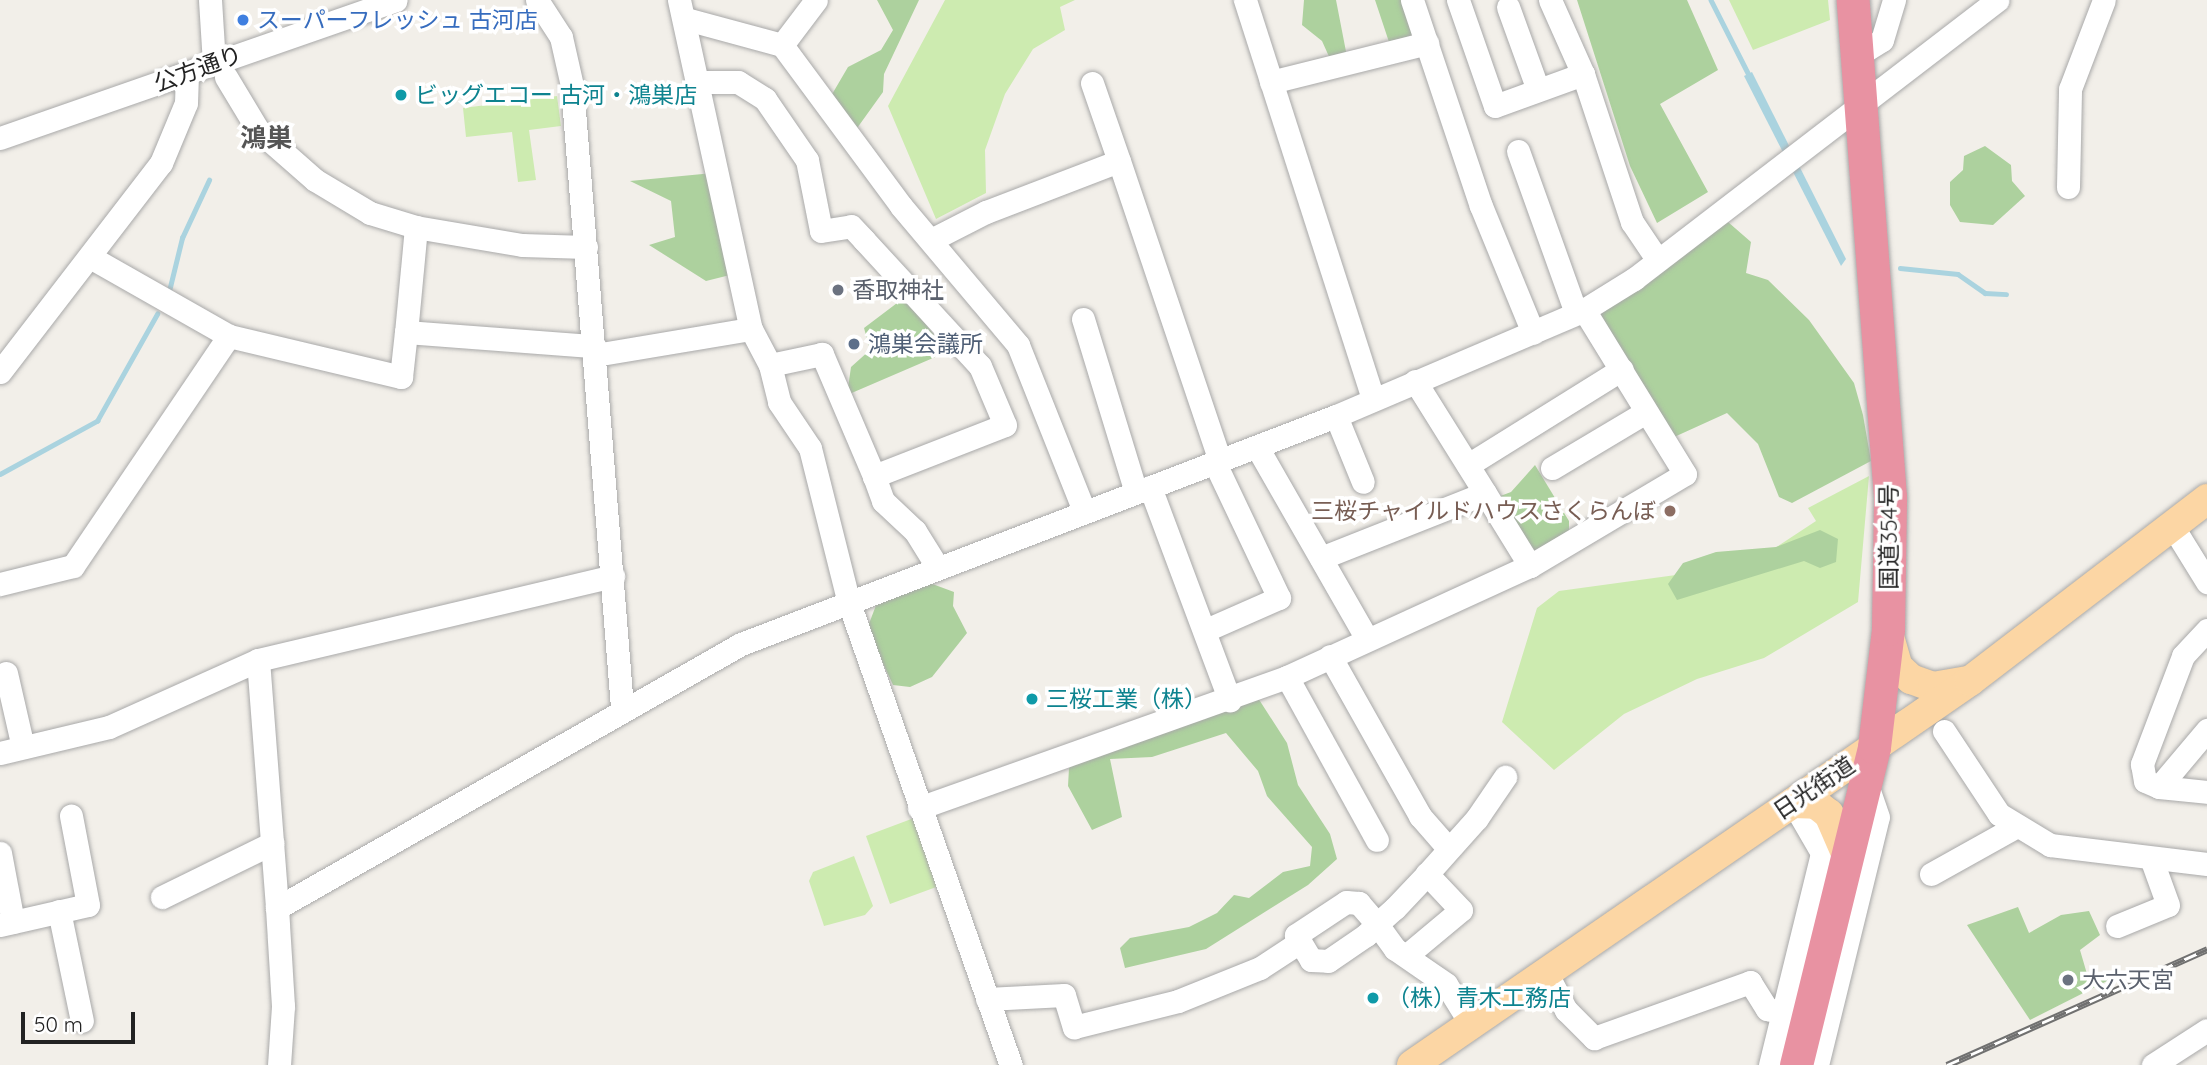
<!DOCTYPE html>
<html>
<head>
<meta charset="utf-8">
<style>
	body { margin:0 }
	#map { position:relative; width:2207px; height:1065px; overflow:hidden; background:#f2efe9; font-family:Quicksand,"Noto Sans JP",sans-serif }
	div>[style] { position:absolute }
	[style*='--x'] { left:calc(var(--x)*1px); top:calc(var(--y)*1px); width:calc(var(--w)*1px); rotate:calc(var(--a)*1deg) }
	.grass>* { inset:0; background:#cdebb0 }
	.forest>* { inset:0; background:#add19e }
	.water>* { inset:0; background:#aad3df }
	.stream>* { height:4.5px; margin:-2.25px; padding:0 2.25px; transform-origin:2.25px; border-radius:2.25px; background:#aad3df }
	.roads { filter:drop-shadow(0 0 2px #a9a9a9) drop-shadow(0 0 2px #a9a9a9) }
	.minor>* { height:23px; margin:-11.5px; padding:0 11.5px; transform-origin:11.5px; border-radius:11.5px; background:#fff }
	.major>* { height:30px; margin:-15px; padding:0 15px; transform-origin:15px; border-radius:15px; background:#fcd6a4 }
	.highway>* { height:33px; margin:-16.5px; padding:0 16.5px; transform-origin:16.5px; border-radius:16.5px; background:#e892a2 }
	.rail>* { height:7px; margin-top:-3.5px; transform-origin:0; background:repeating-linear-gradient(90deg,#fff 0 13px,#707070 0 26px); box-sizing:border-box; border-block:2px solid #707070 }
	.dots>* { width:19px; height:19px; translate:-50% -50%; box-sizing:border-box; border:4px solid #fff; border-radius:50% }
	span { translate:-50% -50%; white-space:nowrap; text-align:center; line-height:1.15; -webkit-text-stroke:7px #fff; paint-order:stroke }
	.shop-label { font-size:23px; color:#366cbe }
	.left { translate:0 -50%; text-align:left }
	.street-label { font-size:23px; color:#222 }
	.culture-label { font-size:23px; color:#0d838f }
	.worship-label { font-size:23px; color:#5b616d }
	.service-label { font-size:23px; color:#4e5e75 }
	.education-label { font-size:23px; color:#785e54 }
	.right { translate:-100% -50%; text-align:right }
	.quarter-label { font-size:26px; color:#555; font-weight:700 }
	.scale { position:absolute; left:21px; top:1012px; width:114px; height:32px; box-sizing:border-box; border:4px solid #222; border-top:0; padding-left:9px; font-size:21px; line-height:24px; white-space:nowrap; color:#222; -webkit-text-stroke:5px #fff; paint-order:stroke }
</style>
</head>
<body>
<div id="map">
	<div class="grass">
		<div style="clip-path:polygon(945px 0,1075px 0,1060px 7px,1065px 30px,1033px 49px,1005px 94px,985px 150px,986px 193px,936px 219px,888px 106px)"></div>
		<div style="clip-path:polygon(1729px 0,1828px 0,1830px 20px,1753px 50px)"></div>
		<div style="clip-path:polygon(557px 96px,561px 126px,529px 130px,536px 180px,518px 182px,512px 132px,466px 137px,463px 108px)"></div>
		<div style="clip-path:polygon(1869px 476px,1858px 602px,1764px 658px,1697px 679px,1624px 714px,1554px 770px,1502px 722px,1537px 608px,1559px 591px,1749px 565px,1816px 521px,1808px 508px)"></div>
		<div style="clip-path:polygon(914px 818px,939px 886px,890px 904px,866px 836px)"></div>
		<div style="clip-path:polygon(854px 856px,873px 906px,865px 915px,824px 926px,809px 881px,813px 872px)"></div>
	</div>
	<div class="forest">
		<div style="clip-path:polygon(877px 0,919px 0,884px 74px,883px 92px,855px 131px,831px 96px,848px 67px,881px 50px,893px 30px)"></div>
		<div style="clip-path:polygon(1304px 0,1336px 0,1349px 67px,1331px 61px,1322px 41px,1302px 25px)"></div>
		<div style="clip-path:polygon(1375px 0,1406px 0,1416px 42px,1390px 45px)"></div>
		<div style="clip-path:polygon(1577px 0,1687px 0,1718px 70px,1660px 104px,1708px 192px,1657px 223px,1630px 166px)"></div>
		<div style="clip-path:polygon(1985px 146px,2011px 165px,2012px 181px,2025px 196px,1993px 225px,1960px 222px,1950px 205px,1950px 182px,1963px 170px,1964px 156px)"></div>
		<div style="clip-path:polygon(713px 173px,734px 274px,706px 281px,649px 245px,675px 237px,671px 201px,630px 181px)"></div>
		<div style="clip-path:polygon(1728px 222px,1751px 242px,1746px 273px,1768px 280px,1809px 320px,1854px 383px,1863px 415px,1871px 461px,1792px 503px,1779px 497px,1758px 444px,1727px 413px,1672px 438px,1600px 313px)"></div>
		<div style="clip-path:polygon(905px 297px,947px 352px,847px 395px,851px 367px,870px 350px,864px 328px)"></div>
		<div style="clip-path:polygon(1535px 465px,1569px 521px,1569px 535px,1531px 558px,1495px 498px,1511px 492px)"></div>
		<div style="clip-path:polygon(1820px 530px,1838px 539px,1836px 562px,1820px 568px,1804px 561px,1677px 600px,1668px 584px,1683px 563px,1716px 552px,1776px 547px)"></div>
		<div style="clip-path:polygon(927px 582px,954px 592px,953px 606px,967px 633px,932px 677px,910px 687px,893px 685px,867px 629px,878px 600px)"></div>
		<div style="clip-path:polygon(1258px 698px,1287px 743px,1298px 785px,1330px 834px,1337px 859px,1308px 885px,1206px 949px,1125px 968px,1120px 948px,1130px 938px,1189px 927px,1217px 913px,1234px 895px,1249px 898px,1283px 872px,1310px 866px,1312px 847px,1267px 796px,1258px 771px,1226px 733px,1152px 757px,1110px 759px,1122px 817px,1092px 830px,1068px 786px,1069px 768px,1103px 737px)"></div>
		<div style="clip-path:polygon(2018px 907px,2029px 933px,2061px 915px,2089px 911px,2100px 935px,2080px 950px,2087px 974px,2113px 978px,2030px 1020px,1967px 925px)"></div>
	</div>
	<div class="water">
		<div style="clip-path:polygon(1752px 72px,1846px 259px,1841px 266px,1744px 76px)"></div>
	</div>
	<div class="stream">
		<div style="--x:1711;--y:0;--w:86;--a:63.1"></div>
		<div style="--x:1900;--y:268;--w:58;--a:5.9"></div>
		<div style="--x:1958;--y:274;--w:33;--a:35"></div>
		<div style="--x:1985;--y:293;--w:21;--a:3"></div>
		<div style="--x:169;--y:291;--w:55;--a:-76.2"></div>
		<div style="--x:182;--y:238;--w:64;--a:-65"></div>
		<div style="--x:0;--y:474;--w:111;--a:-28.7"></div>
		<div style="--x:97;--y:421;--w:123;--a:-60.7"></div>
	</div>
	<div class="roads">
		<div class="minor">
			<div style="--x:210;--y:0;--w:64;--a:86.4"></div>
			<div style="--x:537;--y:0;--w:44;--a:57"></div>
			<div style="--x:561;--y:37;--w:50;--a:77.3"></div>
			<div style="--x:572;--y:86;--w:624;--a:85.4"></div>
			<div style="--x:679;--y:0;--w:337;--a:77.7"></div>
			<div style="--x:751;--y:329;--w:41;--a:62.2"></div>
			<div style="--x:770;--y:365;--w:38;--a:76"></div>
			<div style="--x:779;--y:402;--w:55;--a:56"></div>
			<div style="--x:810;--y:448;--w:160;--a:75.9"></div>
			<div style="--x:849;--y:603;--w:490;--a:70.7"></div>
			<div style="--x:1245;--y:0;--w:419;--a:72.2"></div>
			<div style="--x:1412;--y:0;--w:217;--a:71.5"></div>
			<div style="--x:1481;--y:206;--w:137;--a:67.7"></div>
			<div style="--x:1458;--y:0;--w:112;--a:70.8"></div>
			<div style="--x:1495;--y:106;--w:94;--a:-20"></div>
			<div style="--x:1550;--y:0;--w:81;--a:66"></div>
			<div style="--x:1583;--y:74;--w:156;--a:71.7"></div>
			<div style="--x:1632;--y:222;--w:45;--a:56"></div>
			<div style="--x:1508;--y:7;--w:88;--a:70.1"></div>
			<div style="--x:686;--y:19;--w:99;--a:15.2"></div>
			<div style="--x:782;--y:45;--w:200;--a:53.5"></div>
			<div style="--x:901;--y:206;--w:182;--a:49.9"></div>
			<div style="--x:1018;--y:345;--w:179;--a:68.3"></div>
			<div style="--x:782;--y:45;--w:56;--a:-52.9"></div>
			<div style="--x:1858;--y:55;--w:28;--a:-32"></div>
			<div style="--x:1882;--y:40;--w:42;--a:-73.3"></div>
			<div style="--x:226;--y:77;--w:62;--a:58.9"></div>
			<div style="--x:258;--y:130;--w:76;--a:41.3"></div>
			<div style="--x:315;--y:180;--w:64;--a:31"></div>
			<div style="--x:370;--y:213;--w:48;--a:16.9"></div>
			<div style="--x:699;--y:82;--w:39;--a:0"></div>
			<div style="--x:738;--y:82;--w:32;--a:32"></div>
			<div style="--x:765;--y:99;--w:74;--a:55.5"></div>
			<div style="--x:807;--y:160;--w:72;--a:78.8"></div>
			<div style="--x:821;--y:231;--w:30;--a:-9"></div>
			<div style="--x:851;--y:226;--w:19;--a:47"></div>
			<div style="--x:864;--y:240;--w:171;--a:47.4"></div>
			<div style="--x:980;--y:366;--w:64;--a:67"></div>
			<div style="--x:1005;--y:425;--w:141;--a:158.7"></div>
			<div style="--x:874;--y:476;--w:133;--a:-113.1"></div>
			<div style="--x:822;--y:354;--w:53;--a:168.1"></div>
			<div style="--x:1271;--y:82;--w:161;--a:-14"></div>
			<div style="--x:1092;--y:83;--w:83;--a:70.9"></div>
			<div style="--x:0;--y:138;--w:419;--a:-19.2"></div>
			<div style="--x:1518;--y:151;--w:172;--a:70.3"></div>
			<div style="--x:2068;--y:187;--w:98;--a:-88.8"></div>
			<div style="--x:2070;--y:89;--w:95;--a:-69.1"></div>
			<div style="--x:931;--y:240;--w:62;--a:-27"></div>
			<div style="--x:986;--y:212;--w:142;--a:-21"></div>
			<div style="--x:1119;--y:161;--w:317;--a:71.4"></div>
			<div style="--x:586;--y:247;--w:64;--a:-178.2"></div>
			<div style="--x:522;--y:245;--w:108;--a:-170.4"></div>
			<div style="--x:416;--y:227;--w:105;--a:95.4"></div>
			<div style="--x:406;--y:332;--w:189;--a:4.3"></div>
			<div style="--x:90;--y:257;--w:160;--a:29.6"></div>
			<div style="--x:229;--y:336;--w:177;--a:13.4"></div>
			<div style="--x:401;--y:377;--w:45;--a:-83.7"></div>
			<div style="--x:1083;--y:319;--w:181;--a:73"></div>
			<div style="--x:595;--y:355;--w:158;--a:-9.5"></div>
			<div style="--x:0;--y:372;--w:264;--a:-52.4"></div>
			<div style="--x:161;--y:163;--w:65;--a:-67.4"></div>
			<div style="--x:186;--y:103;--w:30;--a:-88"></div>
			<div style="--x:1415;--y:381;--w:132;--a:58"></div>
			<div style="--x:1336;--y:416;--w:71;--a:67.8"></div>
			<div style="--x:1257;--y:447;--w:221;--a:60.2"></div>
			<div style="--x:1468;--y:465;--w:181;--a:-31.9"></div>
			<div style="--x:1552;--y:468;--w:109;--a:-30.8"></div>
			<div style="--x:874;--y:476;--w:27;--a:70"></div>
			<div style="--x:883;--y:501;--w:44;--a:43.2"></div>
			<div style="--x:915;--y:531;--w:44;--a:58.1"></div>
			<div style="--x:1150;--y:487;--w:228;--a:69.5"></div>
			<div style="--x:2173;--y:527;--w:65;--a:58.3"></div>
			<div style="--x:1321;--y:558;--w:176;--a:-21.6"></div>
			<div style="--x:1485;--y:493;--w:86;--a:58.3"></div>
			<div style="--x:0;--y:584;--w:75;--a:-13.9"></div>
			<div style="--x:73;--y:566;--w:278;--a:-55.9"></div>
			<div style="--x:1206;--y:630;--w:80;--a:-23.7"></div>
			<div style="--x:1279;--y:598;--w:149;--a:-115.4"></div>
			<div style="--x:2207;--y:630;--w:35;--a:133"></div>
			<div style="--x:2183;--y:656;--w:116;--a:110.8"></div>
			<div style="--x:2142;--y:764;--w:17;--a:80"></div>
			<div style="--x:2145;--y:781;--w:15;--a:23"></div>
			<div style="--x:2159;--y:787;--w:48;--a:5.9"></div>
			<div style="--x:1330;--y:656;--w:184;--a:60.6"></div>
			<div style="--x:1420;--y:816;--w:43;--a:48.8"></div>
			<div style="--x:258;--y:660;--w:249;--a:85.6"></div>
			<div style="--x:6;--y:673;--w:76;--a:77.1"></div>
			<div style="--x:1287;--y:677;--w:186;--a:61.1"></div>
			<div style="--x:1944;--y:731;--w:100;--a:56.5"></div>
			<div style="--x:1999;--y:814;--w:60;--a:31.3"></div>
			<div style="--x:2050;--y:845;--w:158;--a:6.9"></div>
			<div style="--x:0;--y:753;--w:112;--a:-13.4"></div>
			<div style="--x:109;--y:727;--w:163;--a:-24.2"></div>
			<div style="--x:258;--y:660;--w:365;--a:-13.3"></div>
			<div style="--x:2159;--y:787;--w:75;--a:-49.9"></div>
			<div style="--x:919;--y:808;--w:391;--a:-19.6"></div>
			<div style="--x:1287;--y:677;--w:267;--a:-24.6"></div>
			<div style="--x:1530;--y:566;--w:180;--a:-30.7"></div>
			<div style="--x:1685;--y:474;--w:193;--a:-121.6"></div>
			<div style="--x:0;--y:853;--w:70;--a:79.3"></div>
			<div style="--x:1931;--y:874;--w:96;--a:-29.2"></div>
			<div style="--x:162;--y:897;--w:123;--a:-26.1"></div>
			<div style="--x:59;--y:911;--w:112;--a:78.2"></div>
			<div style="--x:0;--y:925;--w:90;--a:-12.8"></div>
			<div style="--x:88;--y:905;--w:91;--a:-100.8"></div>
			<div style="--x:2117;--y:926;--w:55;--a:-22.4"></div>
			<div style="--x:2168;--y:905;--w:50;--a:-109.9"></div>
			<div style="--x:1407;--y:955;--w:70;--a:-39.8"></div>
			<div style="--x:1461;--y:910;--w:50;--a:-133.4"></div>
			<div style="--x:1547;--y:974;--w:41;--a:62.2"></div>
			<div style="--x:1566;--y:1010;--w:40;--a:45"></div>
			<div style="--x:1594;--y:1038;--w:166;--a:-19.7"></div>
			<div style="--x:1750;--y:982;--w:32;--a:58"></div>
			<div style="--x:1767;--y:1009;--w:18;--a:13"></div>
			<div style="--x:987;--y:999;--w:77;--a:-3"></div>
			<div style="--x:1064;--y:995;--w:34;--a:73"></div>
			<div style="--x:1074;--y:1027;--w:107;--a:-14"></div>
			<div style="--x:1178;--y:1001;--w:88;--a:-21.9"></div>
			<div style="--x:1260;--y:968;--w:45;--a:-33.3"></div>
			<div style="--x:1472;--y:1026;--w:49;--a:-121.8"></div>
			<div style="--x:1446;--y:984;--w:62;--a:-145.5"></div>
			<div style="--x:1395;--y:949;--w:31;--a:-126"></div>
			<div style="--x:1377;--y:924;--w:28;--a:-131"></div>
			<div style="--x:1359;--y:903;--w:13;--a:-176"></div>
			<div style="--x:1346;--y:902;--w:60;--a:146.6"></div>
			<div style="--x:1296;--y:935;--w:29;--a:59"></div>
			<div style="--x:1311;--y:960;--w:17;--a:3"></div>
			<div style="--x:1328;--y:961;--w:46;--a:-34.4"></div>
			<div style="--x:1366;--y:935;--w:16;--a:-45"></div>
			<div style="--x:1377;--y:924;--w:24;--a:-42"></div>
			<div style="--x:1395;--y:908;--w:47;--a:-46.7"></div>
			<div style="--x:1427;--y:874;--w:75;--a:-48.2"></div>
			<div style="--x:1477;--y:818;--w:50;--a:-55.7"></div>
			<div style="--x:279;--y:1065;--w:59;--a:-86.1"></div>
			<div style="--x:283;--y:1006;--w:98;--a:-93.5"></div>
			<div style="--x:277;--y:908;--w:534;--a:-29.64"></div>
			<div style="--x:741;--y:644;--w:637;--a:-20.97"></div>
			<div style="--x:1336;--y:416;--w:270;--a:-23.1"></div>
			<div style="--x:1584;--y:310;--w:59;--a:-31.8"></div>
			<div style="--x:1634;--y:279;--w:458;--a:-37.5"></div>
			<div style="--x:1770;--y:1065;--w:218;--a:-76.2"></div>
			<div style="--x:1822;--y:853;--w:58;--a:-120.1"></div>
			<div style="--x:1817;--y:1065;--w:255;--a:-76.2"></div>
			<div style="--x:1878;--y:817;--w:36;--a:-109"></div>
			<div style="--x:2153;--y:1065;--w:64;--a:-32.9"></div>
		</div>
		<div class="major">
			<div style="--x:1888;--y:633;--w:35;--a:74"></div>
			<div style="--x:1898;--y:667;--w:18;--a:43"></div>
			<div style="--x:1911;--y:679;--w:23;--a:20"></div>
			<div style="--x:1933;--y:687;--w:35;--a:-10"></div>
			<div style="--x:1793;--y:803;--w:23;--a:2"></div>
			<div style="--x:1816;--y:804;--w:16;--a:38"></div>
			<div style="--x:1829;--y:814;--w:48;--a:66.6"></div>
			<div style="--x:1412;--y:1065;--w:677;--a:-34.53"></div>
			<div style="--x:1970;--y:681;--w:299;--a:-37.5"></div>
		</div>
		<div class="highway">
			<div style="--x:1796;--y:1065;--w:327;--a:-76.2"></div>
			<div style="--x:1874;--y:747;--w:119;--a:-83.2"></div>
			<div style="--x:1888;--y:629;--w:132;--a:-89.1"></div>
			<div style="--x:1890;--y:497;--w:498;--a:-94.3"></div>
		</div>
	</div>
	<div class="rail">
		<div style="--x:1947;--y:1065;--w:285;--a:-24"></div>
	</div>
	<div class="dots">
		<div style="left:243px;top:20px;background:#3f7fe0"></div>
		<div style="left:401px;top:95px;background:#0f9aa8"></div>
		<div style="left:838px;top:290px;background:#6b7280"></div>
		<div style="left:854px;top:344px;background:#5c6f8a"></div>
		<div style="left:1670px;top:511px;background:#8d6e63"></div>
		<div style="left:1032px;top:699px;background:#0f9aa8"></div>
		<div style="left:2068px;top:980px;background:#6b7280"></div>
		<div style="left:1373px;top:998px;background:#0f9aa8"></div>
	</div>
	<div class="shop-label">
		<span class="left" style="left:257px;top:20px">スーパーフレッシュ 古河店</span>
	</div>
	<div class="street-label">
		<span style="left:198px;top:69px;rotate:-20deg">公方通り</span>
		<span style="left:1889px;top:537px;rotate:-90deg">国道354号</span>
		<span style="left:1814px;top:788px;rotate:-34deg">日光街道</span>
	</div>
	<div class="culture-label">
		<span class="left" style="left:415px;top:95px">ビッグエコー 古河・鴻巣店</span>
		<span class="left" style="left:1046px;top:699px">三桜工業（株）</span>
		<span class="left" style="left:1387px;top:998px">（株）青木工務店</span>
	</div>
	<div class="worship-label">
		<span class="left" style="left:852px;top:290px">香取神社</span>
		<span class="left" style="left:2082px;top:980px">大六天宮</span>
	</div>
	<div class="service-label">
		<span class="left" style="left:868px;top:344px">鴻巣会議所</span>
	</div>
	<div class="education-label">
		<span class="right" style="left:1656px;top:511px">三桜チャイルドハウスさくらんぼ</span>
	</div>
	<div class="quarter-label">
		<span style="left:266px;top:138px">鴻巣</span>
	</div>
	<div class="scale">50 m</div>
</div>
</body>
</html>
